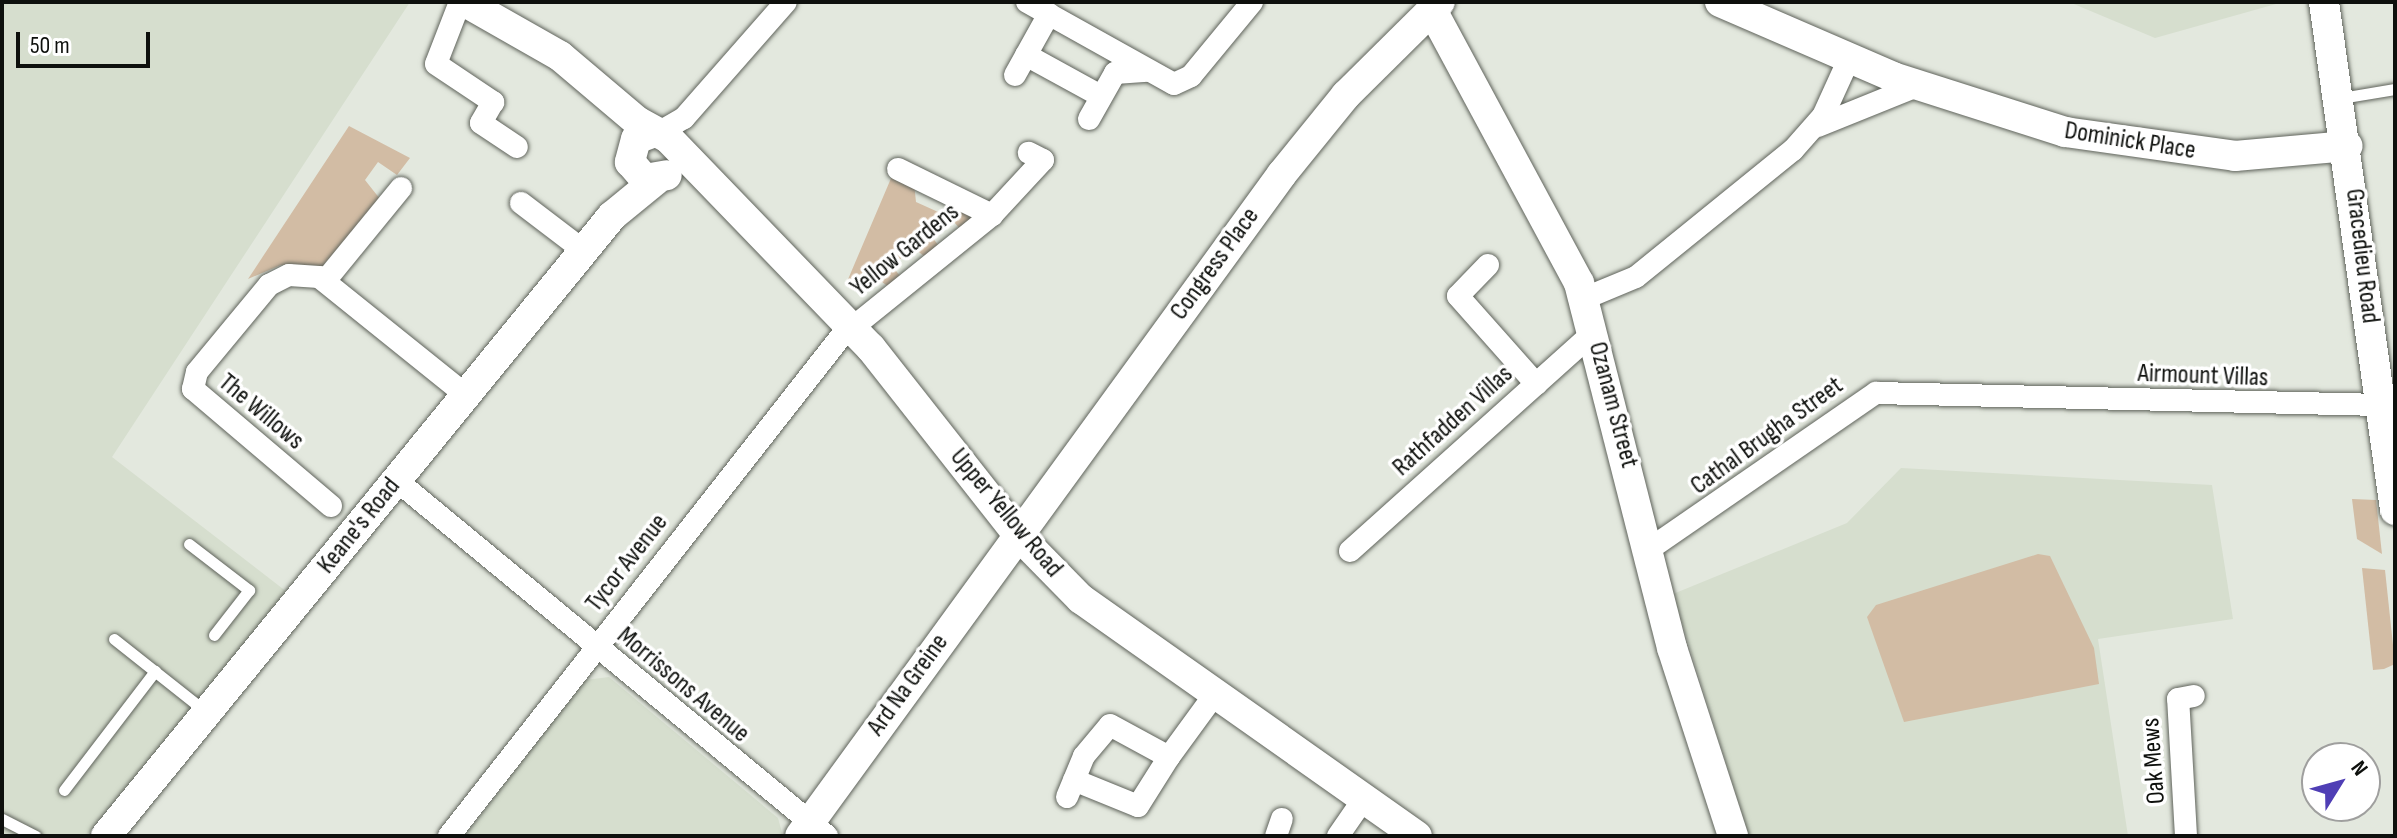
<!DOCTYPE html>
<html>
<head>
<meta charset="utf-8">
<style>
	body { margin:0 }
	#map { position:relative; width:2397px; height:838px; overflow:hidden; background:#e3e8de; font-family:"Sofia Sans Condensed",sans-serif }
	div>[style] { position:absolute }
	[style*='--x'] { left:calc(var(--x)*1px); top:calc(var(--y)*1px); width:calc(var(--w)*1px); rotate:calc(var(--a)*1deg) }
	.built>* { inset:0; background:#d6dece }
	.green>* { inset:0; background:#d2bca4 }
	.roads { filter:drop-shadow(0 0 2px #5f635b) drop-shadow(0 0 2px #5f635b) }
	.lane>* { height:11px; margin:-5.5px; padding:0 5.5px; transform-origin:5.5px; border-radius:5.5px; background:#fff }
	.street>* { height:22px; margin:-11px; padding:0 11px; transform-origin:11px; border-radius:11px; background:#fff }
	.secondary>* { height:30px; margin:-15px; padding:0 15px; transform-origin:15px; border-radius:15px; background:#fff }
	span { translate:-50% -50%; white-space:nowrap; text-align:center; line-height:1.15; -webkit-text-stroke:7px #fff; paint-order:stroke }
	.street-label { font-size:26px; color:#0e100d }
	.frame { position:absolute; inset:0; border:4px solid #0e100d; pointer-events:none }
	.north { position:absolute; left:2301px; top:742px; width:80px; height:80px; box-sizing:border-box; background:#fff; border:2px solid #9f9f9e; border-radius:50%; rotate:53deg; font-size:22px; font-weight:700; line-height:32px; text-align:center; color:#0e100d }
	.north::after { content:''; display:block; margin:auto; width:28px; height:36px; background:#4f3eb5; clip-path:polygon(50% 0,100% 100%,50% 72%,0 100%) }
	.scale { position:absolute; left:16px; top:32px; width:134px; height:36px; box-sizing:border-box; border:4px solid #0e100d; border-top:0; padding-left:10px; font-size:24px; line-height:28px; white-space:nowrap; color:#0e100d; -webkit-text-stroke:6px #fff; paint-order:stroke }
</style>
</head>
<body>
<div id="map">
	<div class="built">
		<div style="clip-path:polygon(2px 2px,410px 2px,112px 457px,287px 592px,86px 836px,2px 836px)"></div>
		<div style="clip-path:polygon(2069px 2px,2276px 2px,2276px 4px,2155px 38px)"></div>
		<div style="clip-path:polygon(1901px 468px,2212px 485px,2233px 619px,2098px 639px,2128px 836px,1749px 836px,1673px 594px,1847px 523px)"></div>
		<div style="clip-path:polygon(609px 677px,778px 818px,783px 836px,465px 836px,585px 680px)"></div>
	</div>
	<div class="green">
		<div style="clip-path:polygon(349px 126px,410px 158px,397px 175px,378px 162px,365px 180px,380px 199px,321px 268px,281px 265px,248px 279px)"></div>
		<div style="clip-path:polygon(892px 176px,914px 183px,916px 202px,947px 216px,955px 204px,974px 216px,962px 231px,953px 221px,932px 237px,942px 250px,927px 258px,913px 248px,892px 266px,901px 277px,889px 287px,882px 282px,860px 294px,846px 284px)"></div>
		<div style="clip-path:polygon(2352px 499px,2376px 500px,2382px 554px,2357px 539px)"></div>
		<div style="clip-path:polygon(2038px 554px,2050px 556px,2094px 648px,2099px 684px,1904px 722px,1867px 617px,1876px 605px)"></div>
		<div style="clip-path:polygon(2362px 568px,2385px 570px,2395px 664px,2384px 669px,2373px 670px)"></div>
	</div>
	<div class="roads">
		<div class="lane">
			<div style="--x:2341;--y:98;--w:55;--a:-9.5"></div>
			<div style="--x:189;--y:544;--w:76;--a:37.5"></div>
			<div style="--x:249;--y:590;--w:57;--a:127.9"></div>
			<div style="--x:114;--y:639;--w:117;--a:38.4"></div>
			<div style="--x:64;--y:790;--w:150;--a:-52.6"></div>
			<div style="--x:2;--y:819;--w:38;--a:27"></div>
		</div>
		<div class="street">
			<div style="--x:460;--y:2;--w:66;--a:111.2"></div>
			<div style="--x:436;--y:64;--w:69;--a:33.7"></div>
			<div style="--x:493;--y:102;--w:24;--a:120"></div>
			<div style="--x:481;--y:123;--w:43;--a:33.7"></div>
			<div style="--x:1027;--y:2;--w:168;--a:29.2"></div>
			<div style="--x:1174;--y:84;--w:19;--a:-25"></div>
			<div style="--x:1191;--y:76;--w:96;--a:-50.5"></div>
			<div style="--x:1026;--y:55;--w:85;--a:28.7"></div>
			<div style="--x:1015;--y:75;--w:70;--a:-60.9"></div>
			<div style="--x:1089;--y:119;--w:53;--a:-60.5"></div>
			<div style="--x:1115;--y:73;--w:32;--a:-4"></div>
			<div style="--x:1818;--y:126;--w:107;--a:-22"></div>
			<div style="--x:658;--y:133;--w:30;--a:-30"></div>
			<div style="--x:684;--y:118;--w:154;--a:-48.7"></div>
			<div style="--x:898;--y:169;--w:105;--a:26.1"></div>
			<div style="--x:521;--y:203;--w:79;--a:37.3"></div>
			<div style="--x:1488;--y:265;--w:43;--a:134.1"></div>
			<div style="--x:1458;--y:296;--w:118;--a:48.4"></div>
			<div style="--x:325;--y:281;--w:120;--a:-50.7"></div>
			<div style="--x:1583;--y:299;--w:57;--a:-22.5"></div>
			<div style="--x:1636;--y:277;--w:202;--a:-39"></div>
			<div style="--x:1793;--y:150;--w:45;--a:-48.6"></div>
			<div style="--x:1823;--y:116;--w:63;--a:-65.5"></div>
			<div style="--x:852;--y:328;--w:180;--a:-38.9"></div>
			<div style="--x:992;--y:215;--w:75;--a:-47.2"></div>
			<div style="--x:1043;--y:160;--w:16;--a:-153"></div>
			<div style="--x:396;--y:480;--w:559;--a:39.56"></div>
			<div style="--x:331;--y:506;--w:181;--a:-139.7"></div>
			<div style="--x:193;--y:389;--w:17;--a:-77"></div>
			<div style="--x:197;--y:372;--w:113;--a:-50.4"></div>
			<div style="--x:269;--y:285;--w:22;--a:-27"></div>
			<div style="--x:289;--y:275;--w:30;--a:4"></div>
			<div style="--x:319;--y:277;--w:189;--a:38.8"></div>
			<div style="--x:1648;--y:550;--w:277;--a:-34.6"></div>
			<div style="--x:1876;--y:393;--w:504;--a:1.36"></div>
			<div style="--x:1350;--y:551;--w:326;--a:-41.9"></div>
			<div style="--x:1074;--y:780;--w:69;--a:22.1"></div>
			<div style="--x:1138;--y:806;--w:58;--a:-57.7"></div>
			<div style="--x:1067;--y:797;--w:44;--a:-67.5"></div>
			<div style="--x:1084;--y:756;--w:40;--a:-50"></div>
			<div style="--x:1110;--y:725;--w:67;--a:28.5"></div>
			<div style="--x:1169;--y:757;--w:78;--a:-53.9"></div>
			<div style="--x:449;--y:836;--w:650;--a:-51.88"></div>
			<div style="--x:1276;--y:836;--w:18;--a:-71"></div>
			<div style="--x:1338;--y:836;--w:47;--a:-55.3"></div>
			<div style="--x:2186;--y:836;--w:137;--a:-93.3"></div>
			<div style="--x:2178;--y:699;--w:16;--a:-11"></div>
		</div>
		<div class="secondary">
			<div style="--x:465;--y:2;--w:109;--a:29.6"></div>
			<div style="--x:560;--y:56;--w:101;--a:40.2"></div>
			<div style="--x:637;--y:121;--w:37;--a:29"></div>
			<div style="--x:669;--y:139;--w:291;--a:46"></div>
			<div style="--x:871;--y:348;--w:238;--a:51.8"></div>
			<div style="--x:1018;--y:535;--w:90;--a:45.5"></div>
			<div style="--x:1081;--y:599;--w:411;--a:35.2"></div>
			<div style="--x:1720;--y:2;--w:189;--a:23.4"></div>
			<div style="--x:1893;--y:77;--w:181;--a:17.7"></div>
			<div style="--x:2065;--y:132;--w:172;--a:8"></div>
			<div style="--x:2235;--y:156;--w:113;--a:-5.1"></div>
			<div style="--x:2324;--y:2;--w:513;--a:82.04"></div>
			<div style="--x:1432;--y:10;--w:310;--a:61.7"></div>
			<div style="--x:1579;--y:283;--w:377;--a:75.7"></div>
			<div style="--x:1672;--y:648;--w:198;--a:72"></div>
			<div style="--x:655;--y:132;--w:20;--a:160"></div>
			<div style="--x:636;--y:139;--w:24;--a:105"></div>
			<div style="--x:630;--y:162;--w:23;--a:49"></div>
			<div style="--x:645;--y:179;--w:22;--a:-10"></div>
			<div style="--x:106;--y:836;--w:800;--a:-50.78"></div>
			<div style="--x:612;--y:216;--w:57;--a:-39.3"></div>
			<div style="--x:800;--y:836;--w:819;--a:-53.94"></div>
			<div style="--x:1282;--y:174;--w:102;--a:-51"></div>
			<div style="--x:1346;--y:95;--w:132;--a:-44.7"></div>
		</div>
	</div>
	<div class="street-label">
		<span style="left:2130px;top:141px;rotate:9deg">Dominick Place</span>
		<span style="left:905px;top:250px;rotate:-39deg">Yellow Gardens</span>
		<span style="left:2362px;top:256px;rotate:83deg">Gracedieu Road</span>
		<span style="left:1215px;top:264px;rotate:-54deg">Congress Place</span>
		<span style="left:2203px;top:376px;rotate:2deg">Airmount Villas</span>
		<span style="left:1613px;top:405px;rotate:75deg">Ozanam Street</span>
		<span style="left:261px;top:412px;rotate:40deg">The Willows</span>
		<span style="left:1453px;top:421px;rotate:-42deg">Rathfadden Villas</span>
		<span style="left:1767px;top:436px;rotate:-36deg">Cathal Brugha Street</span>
		<span style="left:1006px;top:513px;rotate:50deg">Upper Yellow Road</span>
		<span style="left:359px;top:526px;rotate:-51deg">Keane's Road</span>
		<span style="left:627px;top:563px;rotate:-52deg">Tycor Avenue</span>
		<span style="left:683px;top:685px;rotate:40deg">Morrissons Avenue</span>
		<span style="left:908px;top:685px;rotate:-54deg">Ard Na Greine</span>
		<span style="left:2154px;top:761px;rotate:-94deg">Oak Mews</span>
	</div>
	<div class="frame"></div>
	<div class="north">N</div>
	<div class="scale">50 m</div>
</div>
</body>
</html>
